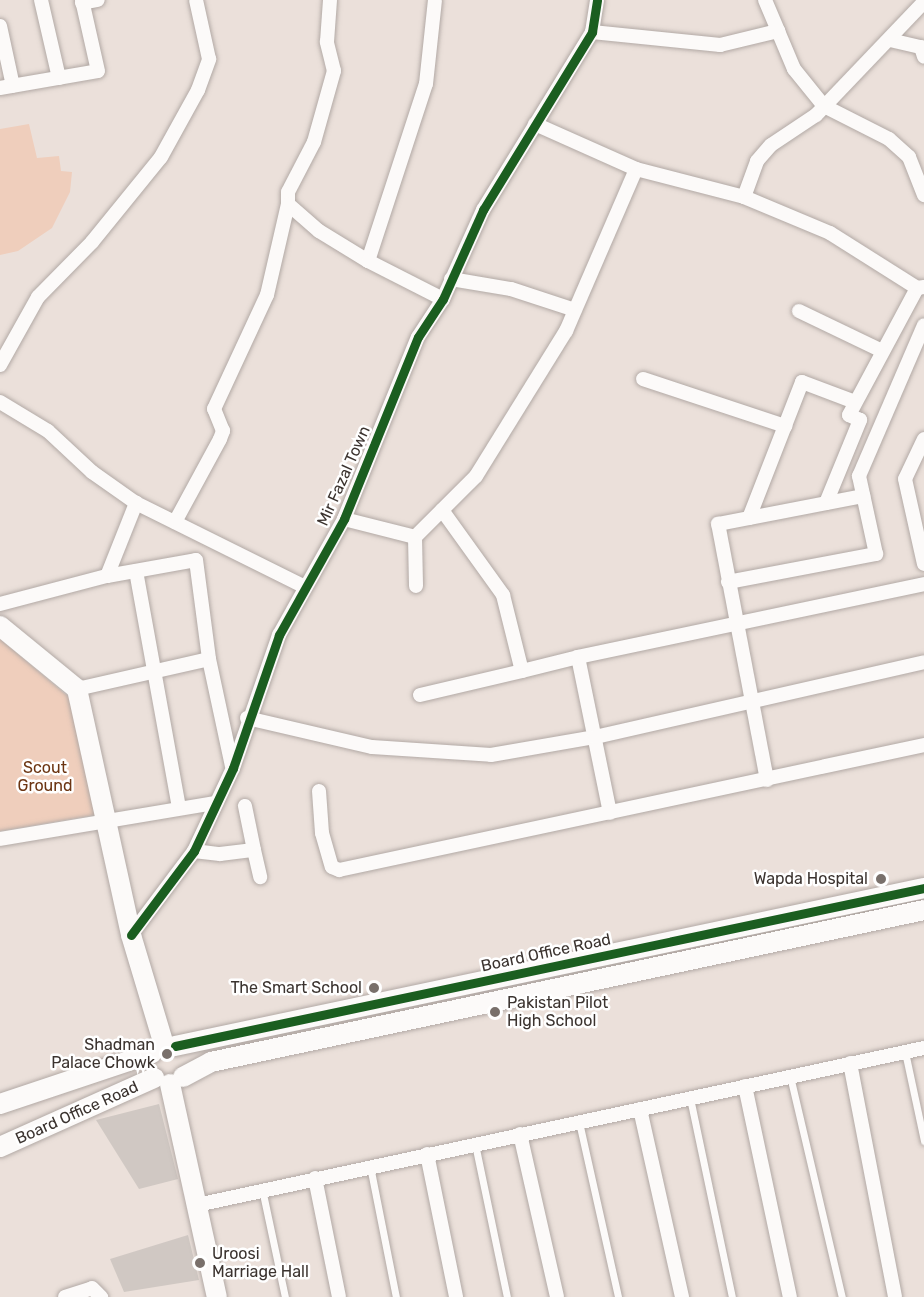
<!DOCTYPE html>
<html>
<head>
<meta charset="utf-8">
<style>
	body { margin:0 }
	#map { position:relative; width:924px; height:1297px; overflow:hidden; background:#ebe0da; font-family:Rubik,sans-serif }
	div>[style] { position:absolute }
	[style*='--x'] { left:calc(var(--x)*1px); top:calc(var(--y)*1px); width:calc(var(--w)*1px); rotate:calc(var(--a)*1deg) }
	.green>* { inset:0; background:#efcebc }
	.building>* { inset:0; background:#d0c8c3 }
	.roads { filter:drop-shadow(0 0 2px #b2a9a5) drop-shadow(0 0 2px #b2a9a5) }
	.lane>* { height:7px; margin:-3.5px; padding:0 3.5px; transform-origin:3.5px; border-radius:3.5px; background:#fcfaf9 }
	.street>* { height:14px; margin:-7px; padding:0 7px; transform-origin:7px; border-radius:7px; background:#fcfaf9 }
	.secondary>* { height:20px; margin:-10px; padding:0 10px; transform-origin:10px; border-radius:10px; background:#fcfaf9 }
	.cycleway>* { height:9px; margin:-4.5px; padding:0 4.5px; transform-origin:4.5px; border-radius:4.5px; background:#1b5e20 }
	.dots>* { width:16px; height:16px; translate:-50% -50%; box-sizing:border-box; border:3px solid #fff; border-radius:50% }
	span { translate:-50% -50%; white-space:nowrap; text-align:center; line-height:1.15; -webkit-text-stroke:5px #fff; paint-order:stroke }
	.street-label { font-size:16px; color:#3b332f }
	.park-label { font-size:16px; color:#6c3512 }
	.poi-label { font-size:16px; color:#3b332f }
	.right { translate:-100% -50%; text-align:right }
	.left { translate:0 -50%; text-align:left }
</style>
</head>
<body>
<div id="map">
	<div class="green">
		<div style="clip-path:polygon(29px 124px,37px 158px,59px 156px,61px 171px,72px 172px,70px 192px,52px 228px,18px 251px,0 255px,0 129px)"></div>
		<div style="clip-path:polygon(0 639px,72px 700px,100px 814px,0 831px)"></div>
	</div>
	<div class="building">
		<div style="clip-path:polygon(159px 1104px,178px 1179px,139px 1189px,96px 1120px)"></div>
		<div style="clip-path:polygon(188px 1235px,199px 1280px,124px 1292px,110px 1259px)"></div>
	</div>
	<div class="roads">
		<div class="lane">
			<div style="--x:905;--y:1052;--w:91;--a:77.9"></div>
			<div style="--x:790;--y:1076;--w:227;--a:76.8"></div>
			<div style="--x:690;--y:1098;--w:203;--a:78.1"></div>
			<div style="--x:579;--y:1122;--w:179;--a:77.4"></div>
			<div style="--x:475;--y:1144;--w:156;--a:78.2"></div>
			<div style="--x:370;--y:1166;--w:134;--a:78.8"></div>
			<div style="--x:262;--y:1189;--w:110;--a:78"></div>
		</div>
		<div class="street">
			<div style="--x:41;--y:0;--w:80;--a:77"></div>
			<div style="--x:765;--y:0;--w:34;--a:67"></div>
			<div style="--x:82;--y:3;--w:16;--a:-11"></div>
			<div style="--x:0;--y:26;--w:61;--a:77.8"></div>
			<div style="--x:592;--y:32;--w:129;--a:5.8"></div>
			<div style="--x:720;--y:45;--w:60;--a:-13.6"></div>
			<div style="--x:778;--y:31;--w:41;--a:67.2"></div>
			<div style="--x:794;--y:69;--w:48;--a:51"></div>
			<div style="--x:824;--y:106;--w:73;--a:26.9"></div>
			<div style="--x:889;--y:139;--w:27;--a:42"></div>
			<div style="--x:909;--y:157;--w:41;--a:68.5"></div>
			<div style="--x:890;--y:40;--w:32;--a:13"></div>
			<div style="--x:921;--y:47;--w:10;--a:73"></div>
			<div style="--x:0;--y:88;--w:99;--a:-9.8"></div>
			<div style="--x:98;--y:71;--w:73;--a:-102.7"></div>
			<div style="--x:535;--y:124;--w:111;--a:24"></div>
			<div style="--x:744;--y:197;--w:38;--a:-70"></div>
			<div style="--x:757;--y:161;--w:21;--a:-49"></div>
			<div style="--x:771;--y:145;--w:54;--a:-33.7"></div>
			<div style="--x:816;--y:115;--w:156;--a:-46.3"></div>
			<div style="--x:288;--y:204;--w:12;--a:-90"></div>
			<div style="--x:288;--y:192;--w:56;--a:-62.5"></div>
			<div style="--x:314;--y:142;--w:74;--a:-74.3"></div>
			<div style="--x:334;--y:71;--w:30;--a:-104"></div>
			<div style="--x:327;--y:42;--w:42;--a:-85.9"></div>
			<div style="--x:368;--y:261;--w:186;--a:-71.9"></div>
			<div style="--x:426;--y:84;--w:84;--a:-83.9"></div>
			<div style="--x:451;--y:279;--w:61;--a:9.5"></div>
			<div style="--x:511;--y:289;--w:67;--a:18.2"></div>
			<div style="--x:799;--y:311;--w:90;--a:25.7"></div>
			<div style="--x:0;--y:365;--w:78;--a:-60.8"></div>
			<div style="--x:38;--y:297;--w:77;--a:-45.5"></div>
			<div style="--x:92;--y:242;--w:109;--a:-50.9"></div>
			<div style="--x:161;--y:157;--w:77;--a:-61.1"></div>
			<div style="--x:198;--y:90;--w:33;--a:-70"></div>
			<div style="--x:209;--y:59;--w:60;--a:-102.4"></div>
			<div style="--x:643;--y:379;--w:150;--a:18.3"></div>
			<div style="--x:0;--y:402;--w:56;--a:31.1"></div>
			<div style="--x:48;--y:431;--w:60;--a:43"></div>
			<div style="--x:92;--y:472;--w:54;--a:35.2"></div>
			<div style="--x:136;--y:503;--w:186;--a:26.4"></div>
			<div style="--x:924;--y:439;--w:44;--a:115.4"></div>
			<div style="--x:905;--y:479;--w:87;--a:77.4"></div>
			<div style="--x:826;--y:503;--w:90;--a:-67.7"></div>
			<div style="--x:860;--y:420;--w:12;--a:-156"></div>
			<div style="--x:849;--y:415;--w:144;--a:-61.8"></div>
			<div style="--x:442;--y:510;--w:105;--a:54.3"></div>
			<div style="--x:503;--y:595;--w:78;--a:76"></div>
			<div style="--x:522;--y:671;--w:58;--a:-14"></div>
			<div style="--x:578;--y:657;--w:159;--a:78.4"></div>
			<div style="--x:749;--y:518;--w:146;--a:-68.7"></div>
			<div style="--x:802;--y:382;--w:57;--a:20.7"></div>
			<div style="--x:344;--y:519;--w:73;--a:14.2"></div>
			<div style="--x:415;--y:537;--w:86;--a:-45"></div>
			<div style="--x:476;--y:476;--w:171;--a:-58.2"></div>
			<div style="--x:566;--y:331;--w:176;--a:-66.6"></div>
			<div style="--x:636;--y:169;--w:112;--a:14.5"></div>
			<div style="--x:744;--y:197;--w:93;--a:22.7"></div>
			<div style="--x:830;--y:233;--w:103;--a:32.3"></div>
			<div style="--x:917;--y:288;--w:7;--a:-8"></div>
			<div style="--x:175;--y:522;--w:94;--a:-61.5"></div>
			<div style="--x:220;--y:439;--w:9;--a:-69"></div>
			<div style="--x:223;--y:431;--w:24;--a:-112"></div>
			<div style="--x:214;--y:409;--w:126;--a:-65.1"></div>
			<div style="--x:267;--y:295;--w:93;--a:-77"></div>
			<div style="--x:288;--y:204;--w:41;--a:41.1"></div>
			<div style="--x:319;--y:231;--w:57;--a:31.5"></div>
			<div style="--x:368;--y:261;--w:84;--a:26.9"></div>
			<div style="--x:415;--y:537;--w:49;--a:88.8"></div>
			<div style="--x:136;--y:571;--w:240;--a:79.7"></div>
			<div style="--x:107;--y:576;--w:79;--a:-68.3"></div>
			<div style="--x:728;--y:582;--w:151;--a:-10.7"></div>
			<div style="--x:876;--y:554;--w:80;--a:-102.3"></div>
			<div style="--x:859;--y:476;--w:164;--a:-66.7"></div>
			<div style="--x:0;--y:604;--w:111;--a:-14.7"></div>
			<div style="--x:107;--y:576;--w:90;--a:-10.2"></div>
			<div style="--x:196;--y:560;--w:100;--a:82.5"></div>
			<div style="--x:209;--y:659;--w:109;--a:77.9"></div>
			<div style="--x:578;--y:657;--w:354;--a:-11.9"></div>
			<div style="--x:77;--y:689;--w:135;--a:-12.8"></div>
			<div style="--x:420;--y:695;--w:105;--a:-13.2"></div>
			<div style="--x:247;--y:718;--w:128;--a:13.1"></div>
			<div style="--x:372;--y:747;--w:119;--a:3.8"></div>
			<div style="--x:491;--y:755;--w:106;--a:-9.8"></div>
			<div style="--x:595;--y:737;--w:337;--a:-12.8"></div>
			<div style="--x:767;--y:780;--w:261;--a:-100.8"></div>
			<div style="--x:718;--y:524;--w:148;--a:-10.9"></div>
			<div style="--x:319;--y:791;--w:42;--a:85.9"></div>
			<div style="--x:322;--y:833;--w:35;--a:74"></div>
			<div style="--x:332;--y:867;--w:8;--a:23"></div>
			<div style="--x:339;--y:870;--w:598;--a:-12.06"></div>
			<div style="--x:0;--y:839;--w:219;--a:-9.5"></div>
			<div style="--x:254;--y:850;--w:28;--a:77"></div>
			<div style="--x:194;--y:851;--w:26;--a:7"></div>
			<div style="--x:220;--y:854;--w:34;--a:-7"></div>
			<div style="--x:254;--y:850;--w:45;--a:-101.6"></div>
			<div style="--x:131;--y:935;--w:105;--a:-53.1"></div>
			<div style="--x:194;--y:851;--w:92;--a:-64.8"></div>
			<div style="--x:233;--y:768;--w:141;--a:-70.9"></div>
			<div style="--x:279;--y:635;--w:133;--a:-60.7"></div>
			<div style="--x:344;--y:519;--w:196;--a:-67.9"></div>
			<div style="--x:418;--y:337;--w:45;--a:-56.7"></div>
			<div style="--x:443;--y:299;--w:98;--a:-65.8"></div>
			<div style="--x:483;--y:210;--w:209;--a:-58.5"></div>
			<div style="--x:592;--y:32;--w:32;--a:-81"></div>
			<div style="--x:850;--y:1063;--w:238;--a:79.1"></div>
			<div style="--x:745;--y:1086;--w:216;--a:78"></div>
			<div style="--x:640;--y:1109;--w:193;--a:77.4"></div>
			<div style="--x:520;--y:1134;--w:167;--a:77.2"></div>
			<div style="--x:427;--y:1154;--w:146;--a:78.5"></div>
			<div style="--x:315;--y:1178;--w:121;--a:78.6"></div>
			<div style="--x:197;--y:1205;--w:744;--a:-12.19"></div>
			<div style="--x:65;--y:1297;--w:28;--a:-18"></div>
			<div style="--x:92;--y:1288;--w:13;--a:45"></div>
		</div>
		<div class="secondary">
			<div style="--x:0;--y:626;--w:99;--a:39.3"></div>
			<div style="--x:77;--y:689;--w:252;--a:77.6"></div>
			<div style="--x:131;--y:935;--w:115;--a:73.3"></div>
			<div style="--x:175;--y:1046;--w:765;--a:-11.91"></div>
			<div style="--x:183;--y:1077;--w:32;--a:-28"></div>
			<div style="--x:211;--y:1062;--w:729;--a:-12.03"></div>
			<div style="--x:170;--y:1084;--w:218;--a:77.6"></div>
			<div style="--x:0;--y:1104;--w:160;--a:-18.5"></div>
			<div style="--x:0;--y:1147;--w:169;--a:-24.1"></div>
		</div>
	</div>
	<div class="cycleway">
		<div style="--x:131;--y:935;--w:105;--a:-53.1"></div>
		<div style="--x:194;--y:851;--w:92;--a:-64.8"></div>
		<div style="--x:233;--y:768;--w:141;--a:-70.9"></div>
		<div style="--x:279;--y:635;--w:133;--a:-60.7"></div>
		<div style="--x:344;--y:519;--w:196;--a:-67.9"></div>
		<div style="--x:418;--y:337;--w:45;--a:-56.7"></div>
		<div style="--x:443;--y:299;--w:98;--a:-65.8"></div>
		<div style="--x:483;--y:210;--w:209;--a:-58.5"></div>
		<div style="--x:592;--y:32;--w:32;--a:-81"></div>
		<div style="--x:175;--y:1046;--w:765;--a:-11.91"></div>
	</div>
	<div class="dots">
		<div style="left:881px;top:879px;background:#79706b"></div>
		<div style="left:374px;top:988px;background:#79706b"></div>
		<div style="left:495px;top:1012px;background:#79706b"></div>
		<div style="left:167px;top:1054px;background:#79706b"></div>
		<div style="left:200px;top:1263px;background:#79706b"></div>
	</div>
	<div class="street-label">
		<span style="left:344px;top:476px;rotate:-66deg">Mir Fazal Town</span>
		<span style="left:546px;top:953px;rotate:-12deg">Board Office Road</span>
		<span style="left:77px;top:1113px;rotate:-24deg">Board Office Road</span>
	</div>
	<div class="park-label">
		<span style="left:45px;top:777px">Scout<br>Ground</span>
	</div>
	<div class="poi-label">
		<span class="right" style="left:868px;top:879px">Wapda Hospital</span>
		<span class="right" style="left:362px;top:988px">The Smart School</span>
		<span class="left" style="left:507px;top:1012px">Pakistan Pilot<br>High School</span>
		<span class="right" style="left:155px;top:1054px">Shadman<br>Palace Chowk</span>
		<span class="left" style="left:212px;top:1263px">Uroosi<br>Marriage Hall</span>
	</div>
</div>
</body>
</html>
